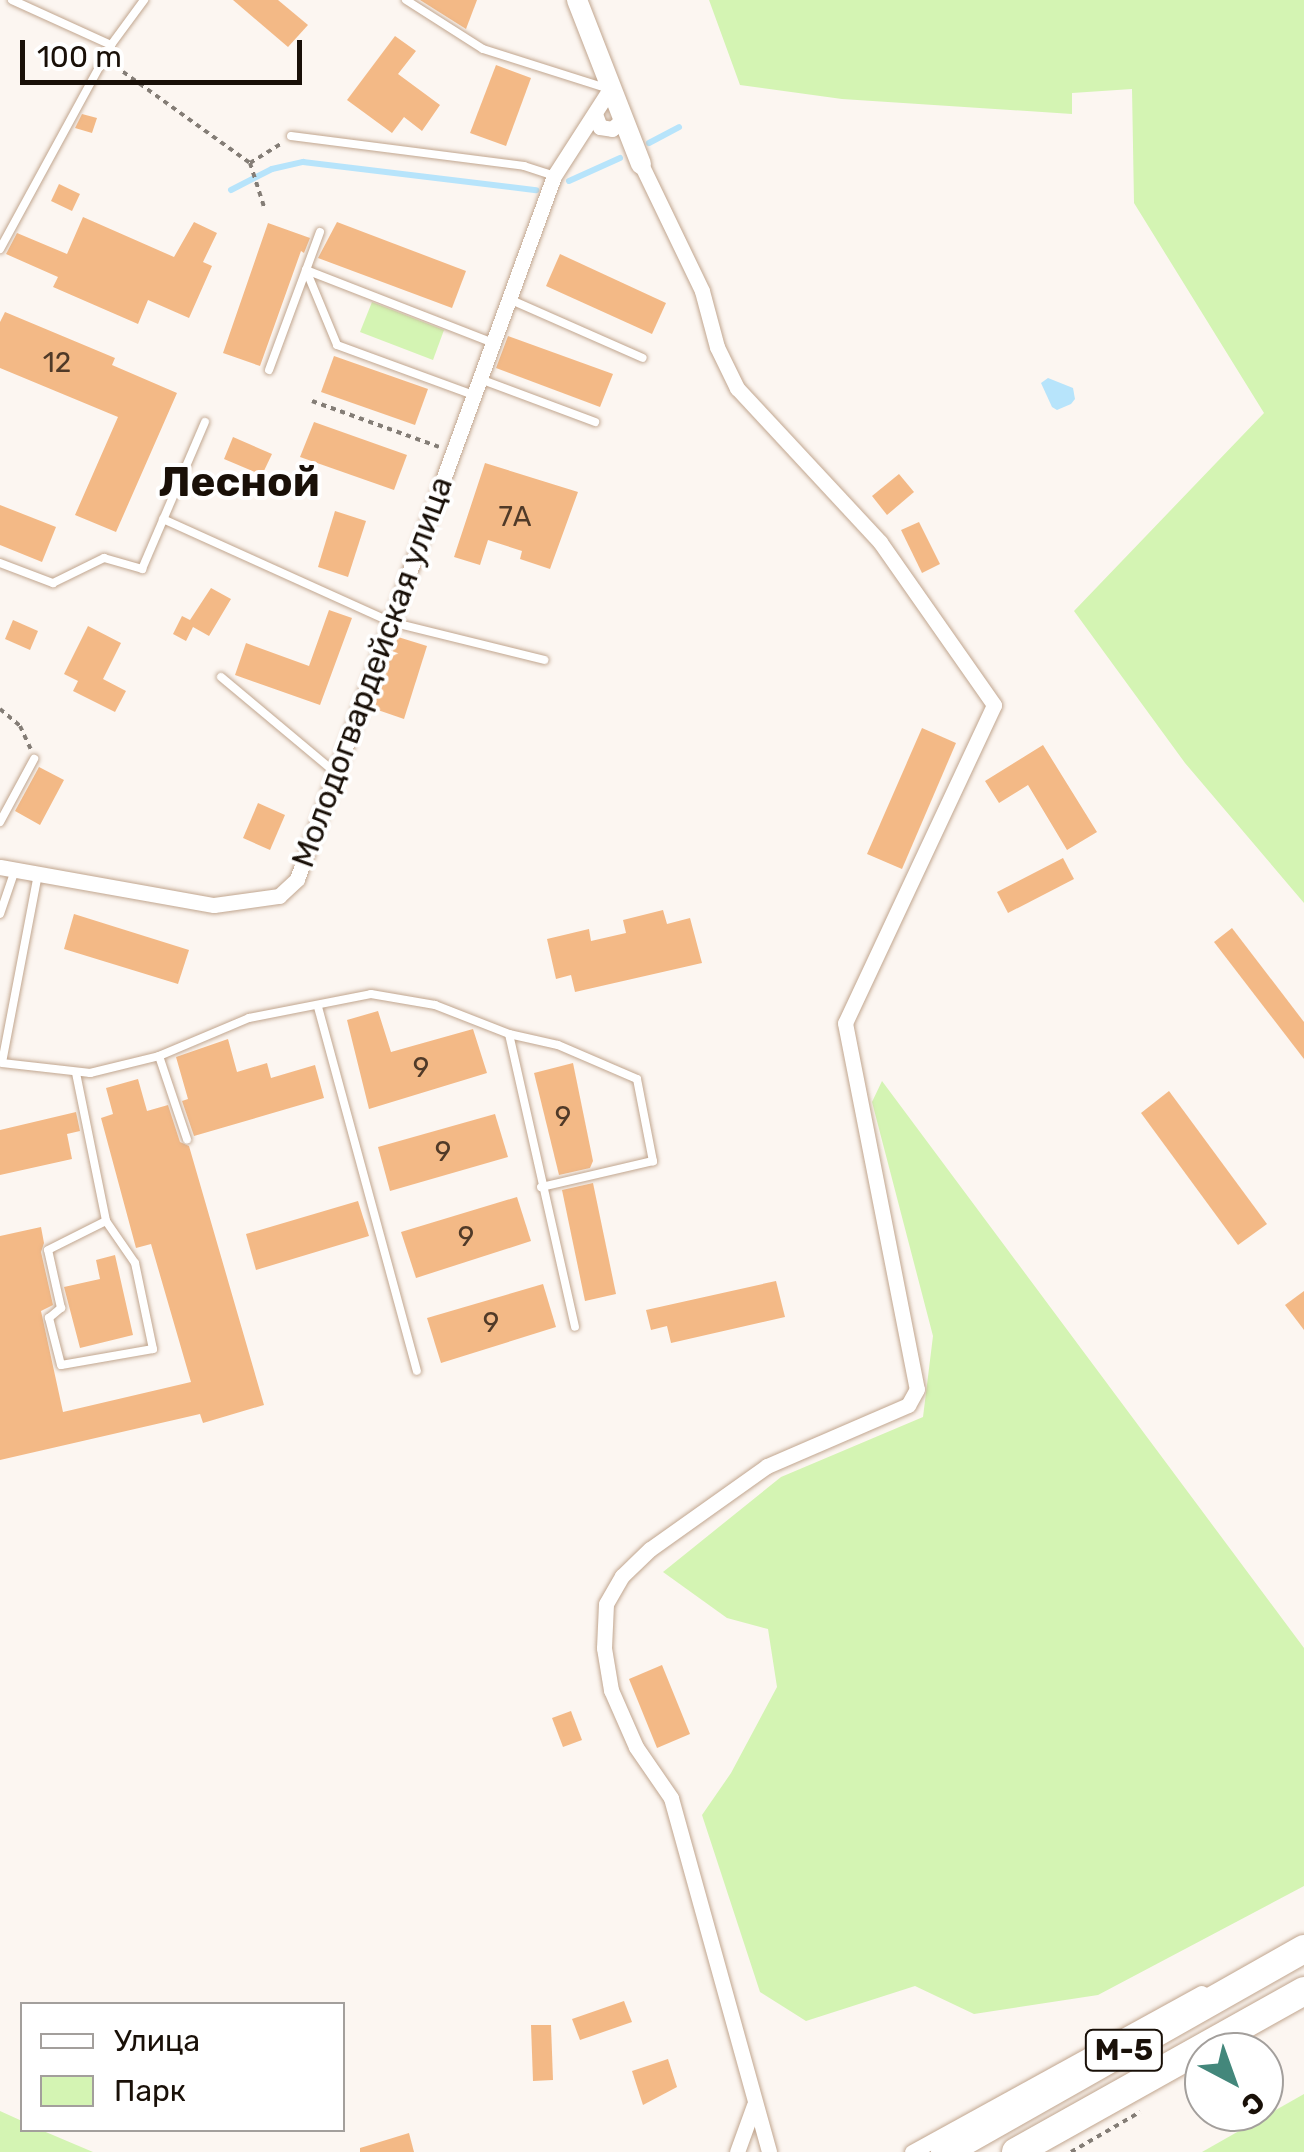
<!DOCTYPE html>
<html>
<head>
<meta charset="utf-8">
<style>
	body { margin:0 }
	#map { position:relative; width:1304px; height:2152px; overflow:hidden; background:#fcf6f1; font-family:Rubik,sans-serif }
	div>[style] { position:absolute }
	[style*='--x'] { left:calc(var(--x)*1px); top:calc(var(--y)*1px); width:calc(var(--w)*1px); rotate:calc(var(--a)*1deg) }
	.green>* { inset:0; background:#d4f4b3 }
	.water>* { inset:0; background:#b7e4fb }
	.stream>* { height:6px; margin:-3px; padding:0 3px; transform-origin:3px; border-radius:3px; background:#b7e4fb }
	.building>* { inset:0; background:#f3b986 }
	.path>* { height:4px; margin-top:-2px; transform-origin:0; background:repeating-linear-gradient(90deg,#847d76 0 5px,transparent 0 10px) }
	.roads { filter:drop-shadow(0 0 2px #c1a68f) drop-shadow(0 0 2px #c1a68f) }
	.lane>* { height:8px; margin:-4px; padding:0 4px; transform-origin:4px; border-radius:4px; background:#fff }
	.street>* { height:15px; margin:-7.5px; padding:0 7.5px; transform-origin:7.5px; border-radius:7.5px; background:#fff }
	.secondary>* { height:20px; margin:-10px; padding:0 10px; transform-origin:10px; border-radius:10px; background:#fff }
	.highway>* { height:28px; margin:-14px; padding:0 14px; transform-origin:14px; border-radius:14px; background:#fff }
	span { translate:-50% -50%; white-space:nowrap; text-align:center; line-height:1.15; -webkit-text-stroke:8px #fff; paint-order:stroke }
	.number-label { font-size:28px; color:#503a28 }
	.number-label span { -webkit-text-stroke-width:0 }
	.shield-label span { padding:2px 8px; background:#fff; border:2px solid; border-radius:8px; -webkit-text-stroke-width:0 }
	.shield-label { font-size:30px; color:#191008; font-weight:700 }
	.street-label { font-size:32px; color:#191008 }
	.district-label { font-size:42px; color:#191008; font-weight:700 }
	.legend { position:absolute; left:20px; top:2002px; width:325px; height:130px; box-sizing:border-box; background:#fff; border:2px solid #a39f9c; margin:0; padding:12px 18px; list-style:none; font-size:30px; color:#191008 }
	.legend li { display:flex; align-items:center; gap:20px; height:50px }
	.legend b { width:50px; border:2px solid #a39f9c }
	.north { position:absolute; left:1184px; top:2032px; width:100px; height:100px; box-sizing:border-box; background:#fff; border:2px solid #a39f9c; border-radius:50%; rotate:139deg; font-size:28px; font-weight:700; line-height:40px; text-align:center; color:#191008 }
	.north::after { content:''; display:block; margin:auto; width:35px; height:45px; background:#43877b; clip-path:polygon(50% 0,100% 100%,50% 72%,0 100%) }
	.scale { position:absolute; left:20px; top:40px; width:282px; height:45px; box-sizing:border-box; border:5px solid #191008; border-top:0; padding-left:12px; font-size:30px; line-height:35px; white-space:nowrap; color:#191008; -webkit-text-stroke:8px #fff; paint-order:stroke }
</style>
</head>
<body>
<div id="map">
	<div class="green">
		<div style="clip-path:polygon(709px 0,1304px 0,1304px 903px,1185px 763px,1074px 611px,1264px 413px,1134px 203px,1132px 89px,1072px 93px,1072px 114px,842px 99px,740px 85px)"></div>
		<div style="clip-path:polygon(372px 302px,444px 330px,433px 360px,360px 332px)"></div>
		<div style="clip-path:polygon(882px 1081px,1304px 1648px,1304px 1886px,1098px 1995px,974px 2014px,915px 1986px,806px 2021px,760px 1992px,702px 1815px,731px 1773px,777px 1687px,768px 1629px,727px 1618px,663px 1572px,781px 1477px,923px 1417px,933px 1336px,872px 1102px)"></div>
		<div style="clip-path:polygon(1304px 2094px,1304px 2152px,1202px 2152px)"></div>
		<div style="clip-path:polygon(0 2111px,22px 2121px,22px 2130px,41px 2130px,93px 2152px,0 2152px)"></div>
	</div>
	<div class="water">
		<div style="clip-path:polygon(1048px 378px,1073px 388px,1075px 399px,1071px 404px,1057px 410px,1052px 407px,1041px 383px)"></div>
	</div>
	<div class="stream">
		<div style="--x:649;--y:143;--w:34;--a:-28"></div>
		<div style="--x:569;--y:181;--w:56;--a:-24.3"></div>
		<div style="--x:231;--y:190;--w:46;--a:-27.1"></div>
		<div style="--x:272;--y:169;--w:32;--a:-13"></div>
		<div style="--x:303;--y:162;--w:235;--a:6.9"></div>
	</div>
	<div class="building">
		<div style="clip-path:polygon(233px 0,278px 0,308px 25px,288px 47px)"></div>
		<div style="clip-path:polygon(420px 0,477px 0,466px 29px)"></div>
		<div style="clip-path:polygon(395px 36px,416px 51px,398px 74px,440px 105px,422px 131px,404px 117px,392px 133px,347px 100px)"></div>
		<div style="clip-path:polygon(496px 65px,531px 78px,506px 146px,470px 133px)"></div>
		<div style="clip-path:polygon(82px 114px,97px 118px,92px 133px,75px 128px)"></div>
		<div style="clip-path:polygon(59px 184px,80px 194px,72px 211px,51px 201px)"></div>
		<div style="clip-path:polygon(83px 217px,174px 257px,194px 222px,217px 233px,203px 262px,212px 266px,189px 318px,148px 300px,138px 324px,53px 287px,58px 277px,6px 254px,17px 233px,67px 254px)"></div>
		<div style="clip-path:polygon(337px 222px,466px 271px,452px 308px,318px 258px)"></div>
		<div style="clip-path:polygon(268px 223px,310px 238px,304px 253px,301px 251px,260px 366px,223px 353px)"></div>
		<div style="clip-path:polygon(560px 254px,666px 303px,652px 334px,546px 286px)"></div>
		<div style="clip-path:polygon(5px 312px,115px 358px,112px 365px,177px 393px,116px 532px,75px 515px,118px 417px,0 368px,0 322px)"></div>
		<div style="clip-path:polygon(508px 336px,613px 374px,600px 407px,496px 368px)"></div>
		<div style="clip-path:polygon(334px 356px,428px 389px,415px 425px,321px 392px)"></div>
		<div style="clip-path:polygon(314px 422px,407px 455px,394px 490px,300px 457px)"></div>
		<div style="clip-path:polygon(233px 437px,272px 454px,262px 475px,224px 459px)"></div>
		<div style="clip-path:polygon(485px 463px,578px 492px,550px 569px,520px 559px,522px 551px,488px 540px,480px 565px,454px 557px)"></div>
		<div style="clip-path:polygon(899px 474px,914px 492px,887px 515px,872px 496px)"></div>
		<div style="clip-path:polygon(0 505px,56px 527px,42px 562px,0 545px)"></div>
		<div style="clip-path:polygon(335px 511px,366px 521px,348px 577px,318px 567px)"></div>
		<div style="clip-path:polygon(919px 522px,940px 564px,922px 573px,901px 530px)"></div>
		<div style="clip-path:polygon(211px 588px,231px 599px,209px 636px,193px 627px,186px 641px,173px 634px,182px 616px,190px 620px)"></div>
		<div style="clip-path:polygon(329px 610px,352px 618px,320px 705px,235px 675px,246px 643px,309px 666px)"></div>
		<div style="clip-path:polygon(13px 620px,38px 631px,30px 650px,5px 639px)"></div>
		<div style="clip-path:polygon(88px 626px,121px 643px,103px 679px,126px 691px,115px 712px,73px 691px,78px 681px,64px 674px)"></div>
		<div style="clip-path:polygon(398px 637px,427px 646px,404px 719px,372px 708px)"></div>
		<div style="clip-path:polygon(922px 728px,956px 743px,902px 869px,867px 854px)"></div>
		<div style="clip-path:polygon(1043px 745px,1097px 832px,1067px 850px,1028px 785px,999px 803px,985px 781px)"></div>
		<div style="clip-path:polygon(39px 767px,64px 780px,40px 825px,15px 811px)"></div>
		<div style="clip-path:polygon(258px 803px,285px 815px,270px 850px,243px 838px)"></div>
		<div style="clip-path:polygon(1063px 858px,1074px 879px,1008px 913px,997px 892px)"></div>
		<div style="clip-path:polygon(663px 910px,667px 924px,690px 918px,702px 963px,575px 992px,571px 975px,556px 979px,547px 939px,589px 929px,591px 941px,626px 933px,623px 920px)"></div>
		<div style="clip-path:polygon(74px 914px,189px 950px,178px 984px,64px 949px)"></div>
		<div style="clip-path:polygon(1232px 928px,1304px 1022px,1304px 1059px,1214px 942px)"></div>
		<div style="clip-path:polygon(378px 1011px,391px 1052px,473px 1029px,487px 1073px,369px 1109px,347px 1020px)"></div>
		<div style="clip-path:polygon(228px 1039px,237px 1072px,267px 1063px,271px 1078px,315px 1065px,324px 1098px,194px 1136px,182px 1101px,188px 1099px,176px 1057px)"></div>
		<div style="clip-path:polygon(573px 1063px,593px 1161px,590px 1168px,559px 1175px,534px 1073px)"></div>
		<div style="clip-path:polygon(138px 1079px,147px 1111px,168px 1105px,180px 1142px,189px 1146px,264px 1405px,203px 1423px,200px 1414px,0 1460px,0 1236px,41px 1227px,44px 1243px,41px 1252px,53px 1305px,41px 1311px,63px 1412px,191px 1382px,151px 1244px,136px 1248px,101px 1118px,113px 1114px,106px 1088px)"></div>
		<div style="clip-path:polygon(1169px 1091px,1267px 1224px,1238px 1245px,1141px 1113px)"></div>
		<div style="clip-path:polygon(76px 1112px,80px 1131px,67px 1134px,72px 1159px,0 1175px,0 1130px)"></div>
		<div style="clip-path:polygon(495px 1114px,508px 1157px,390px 1191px,378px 1147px)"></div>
		<div style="clip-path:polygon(593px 1183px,616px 1294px,585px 1301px,562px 1190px)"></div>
		<div style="clip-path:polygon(517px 1197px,531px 1241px,416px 1278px,401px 1232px)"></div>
		<div style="clip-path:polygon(358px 1201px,369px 1236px,256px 1270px,246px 1234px)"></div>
		<div style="clip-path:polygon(115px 1255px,133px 1335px,80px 1348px,64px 1287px,100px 1279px,96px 1260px)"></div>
		<div style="clip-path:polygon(776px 1281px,785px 1317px,671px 1343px,667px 1326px,651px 1330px,646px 1310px)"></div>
		<div style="clip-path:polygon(543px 1284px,556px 1327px,441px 1363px,427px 1318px)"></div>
		<div style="clip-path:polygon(1304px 1291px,1304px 1330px,1285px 1305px)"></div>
		<div style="clip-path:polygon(662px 1665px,690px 1734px,657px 1748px,629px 1679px)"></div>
		<div style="clip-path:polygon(571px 1711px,582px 1740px,563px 1747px,552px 1718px)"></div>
		<div style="clip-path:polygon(624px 2001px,632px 2022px,580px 2040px,572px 2019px)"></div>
		<div style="clip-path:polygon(531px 2025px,551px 2025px,553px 2080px,533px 2081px)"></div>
		<div style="clip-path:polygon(668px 2059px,677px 2087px,643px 2105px,632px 2071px)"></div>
		<div style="clip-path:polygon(409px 2133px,414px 2152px,360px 2152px,360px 2148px)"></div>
	</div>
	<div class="path">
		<div style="--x:115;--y:66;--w:166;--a:35.7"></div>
		<div style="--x:250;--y:163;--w:39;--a:-32"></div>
		<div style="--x:250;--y:163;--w:49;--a:72.3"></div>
		<div style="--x:312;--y:401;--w:135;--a:19.9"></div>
		<div style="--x:0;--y:709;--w:26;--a:40"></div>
		<div style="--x:20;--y:726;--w:26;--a:65"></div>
		<div style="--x:1071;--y:2152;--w:80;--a:-30.1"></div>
	</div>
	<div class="roads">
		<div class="lane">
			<div style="--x:12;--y:0;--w:109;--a:24.4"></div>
			<div style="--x:406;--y:0;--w:91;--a:32.5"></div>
			<div style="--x:483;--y:49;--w:129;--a:17.6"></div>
			<div style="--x:291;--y:136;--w:235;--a:7.3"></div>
			<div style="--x:524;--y:166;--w:32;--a:18"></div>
			<div style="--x:320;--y:232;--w:40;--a:110.2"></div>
			<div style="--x:306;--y:270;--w:201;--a:21.3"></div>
			<div style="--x:0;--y:249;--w:232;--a:-61.4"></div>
			<div style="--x:111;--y:45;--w:56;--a:-53.7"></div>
			<div style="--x:306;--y:270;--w:81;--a:67.5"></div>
			<div style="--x:337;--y:345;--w:146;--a:20.1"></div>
			<div style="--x:509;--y:299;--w:146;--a:23.8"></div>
			<div style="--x:269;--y:370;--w:107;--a:-69.7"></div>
			<div style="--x:480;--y:379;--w:123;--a:20.5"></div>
			<div style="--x:163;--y:519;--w:250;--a:24.3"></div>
			<div style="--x:391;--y:622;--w:158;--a:13.9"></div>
			<div style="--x:0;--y:563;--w:57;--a:20.7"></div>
			<div style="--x:53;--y:583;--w:57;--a:-26.1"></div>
			<div style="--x:104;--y:558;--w:40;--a:16"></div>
			<div style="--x:142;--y:569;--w:160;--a:-66.8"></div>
			<div style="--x:221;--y:677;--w:150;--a:39.9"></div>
			<div style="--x:0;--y:822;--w:72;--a:-61.6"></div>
			<div style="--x:38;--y:874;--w:192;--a:100.8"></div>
			<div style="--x:2;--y:1063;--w:89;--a:6.5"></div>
			<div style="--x:90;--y:1073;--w:71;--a:-13.8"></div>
			<div style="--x:159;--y:1056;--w:98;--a:-22.9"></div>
			<div style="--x:249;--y:1018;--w:124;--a:-11.1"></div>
			<div style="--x:371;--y:994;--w:65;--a:9.8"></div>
			<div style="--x:435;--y:1005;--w:79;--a:21.4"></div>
			<div style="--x:509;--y:1034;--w:50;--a:12.7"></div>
			<div style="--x:558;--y:1045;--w:86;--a:23.3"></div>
			<div style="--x:637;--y:1079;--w:84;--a:79"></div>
			<div style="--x:653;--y:1161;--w:115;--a:166.9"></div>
			<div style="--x:0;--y:914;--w:46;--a:-71.2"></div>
			<div style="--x:318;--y:1007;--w:377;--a:74.8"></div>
			<div style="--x:509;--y:1034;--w:300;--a:77.3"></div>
			<div style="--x:159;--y:1056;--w:88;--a:71.4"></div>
			<div style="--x:76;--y:1073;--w:151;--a:78.5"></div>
			<div style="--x:106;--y:1221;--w:51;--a:55.4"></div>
			<div style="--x:135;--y:1263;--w:88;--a:78.2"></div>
			<div style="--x:153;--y:1349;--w:93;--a:170.1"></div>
			<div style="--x:61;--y:1365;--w:49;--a:-104.3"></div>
			<div style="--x:49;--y:1318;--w:16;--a:-40"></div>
			<div style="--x:61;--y:1308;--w:59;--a:-102.6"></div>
			<div style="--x:48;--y:1250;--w:65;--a:-26.6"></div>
		</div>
		<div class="street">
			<div style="--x:595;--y:114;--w:14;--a:69"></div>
			<div style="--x:600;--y:127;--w:12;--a:9"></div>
			<div style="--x:612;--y:129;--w:13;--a:-42"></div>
			<div style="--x:641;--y:164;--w:141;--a:64.3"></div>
			<div style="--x:702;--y:291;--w:58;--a:75"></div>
			<div style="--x:717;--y:347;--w:46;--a:64"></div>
			<div style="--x:737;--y:388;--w:210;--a:47.1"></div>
			<div style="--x:880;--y:542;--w:199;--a:55"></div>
			<div style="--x:994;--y:705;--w:351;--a:115.1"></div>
			<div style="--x:845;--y:1023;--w:373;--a:78.9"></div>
			<div style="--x:917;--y:1389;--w:18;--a:119"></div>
			<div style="--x:908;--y:1405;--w:154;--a:156.6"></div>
			<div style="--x:767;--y:1466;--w:143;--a:144.6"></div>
			<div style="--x:650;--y:1549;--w:39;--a:136"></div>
			<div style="--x:622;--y:1576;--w:32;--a:120"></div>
			<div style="--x:606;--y:1604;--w:44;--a:92.6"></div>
			<div style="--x:604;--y:1648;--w:43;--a:80.5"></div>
			<div style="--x:611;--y:1690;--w:62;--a:66.3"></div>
			<div style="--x:636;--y:1747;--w:62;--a:55.5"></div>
			<div style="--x:671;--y:1798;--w:367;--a:74.5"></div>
			<div style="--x:0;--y:867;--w:217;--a:10.1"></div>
			<div style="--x:214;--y:905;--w:66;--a:-7.9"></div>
			<div style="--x:279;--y:896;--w:25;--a:-43"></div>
			<div style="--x:297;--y:879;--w:749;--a:-69.92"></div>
			<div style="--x:554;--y:176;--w:103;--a:-57.2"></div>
			<div style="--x:737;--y:2152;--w:50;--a:-70.1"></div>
			<div style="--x:912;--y:2152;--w:330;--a:-28.8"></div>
		</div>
		<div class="secondary">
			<div style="--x:577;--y:0;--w:176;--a:68.7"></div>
		</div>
		<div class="highway">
			<div style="--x:945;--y:2152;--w:412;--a:-29.5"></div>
			<div style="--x:1016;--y:2152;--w:330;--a:-29.2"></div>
		</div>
	</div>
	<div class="number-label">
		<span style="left:57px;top:363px">12</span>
		<span style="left:515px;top:517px">7А</span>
		<span style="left:421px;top:1068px">9</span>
		<span style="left:563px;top:1117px">9</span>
		<span style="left:443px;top:1152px">9</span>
		<span style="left:466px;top:1237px">9</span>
		<span style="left:491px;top:1323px">9</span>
	</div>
	<div class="shield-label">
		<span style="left:1124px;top:2050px">М-5</span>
	</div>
	<div class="street-label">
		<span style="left:372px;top:672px;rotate:-70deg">Молодогвардейская улица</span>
	</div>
	<div class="district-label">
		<span style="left:239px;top:482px">Лесной</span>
	</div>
	<ul class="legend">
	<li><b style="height:12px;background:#fff"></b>Улица</li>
	<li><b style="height:28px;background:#d4f4b3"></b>Парк</li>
	</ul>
	<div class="north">С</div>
	<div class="scale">100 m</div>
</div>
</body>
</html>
